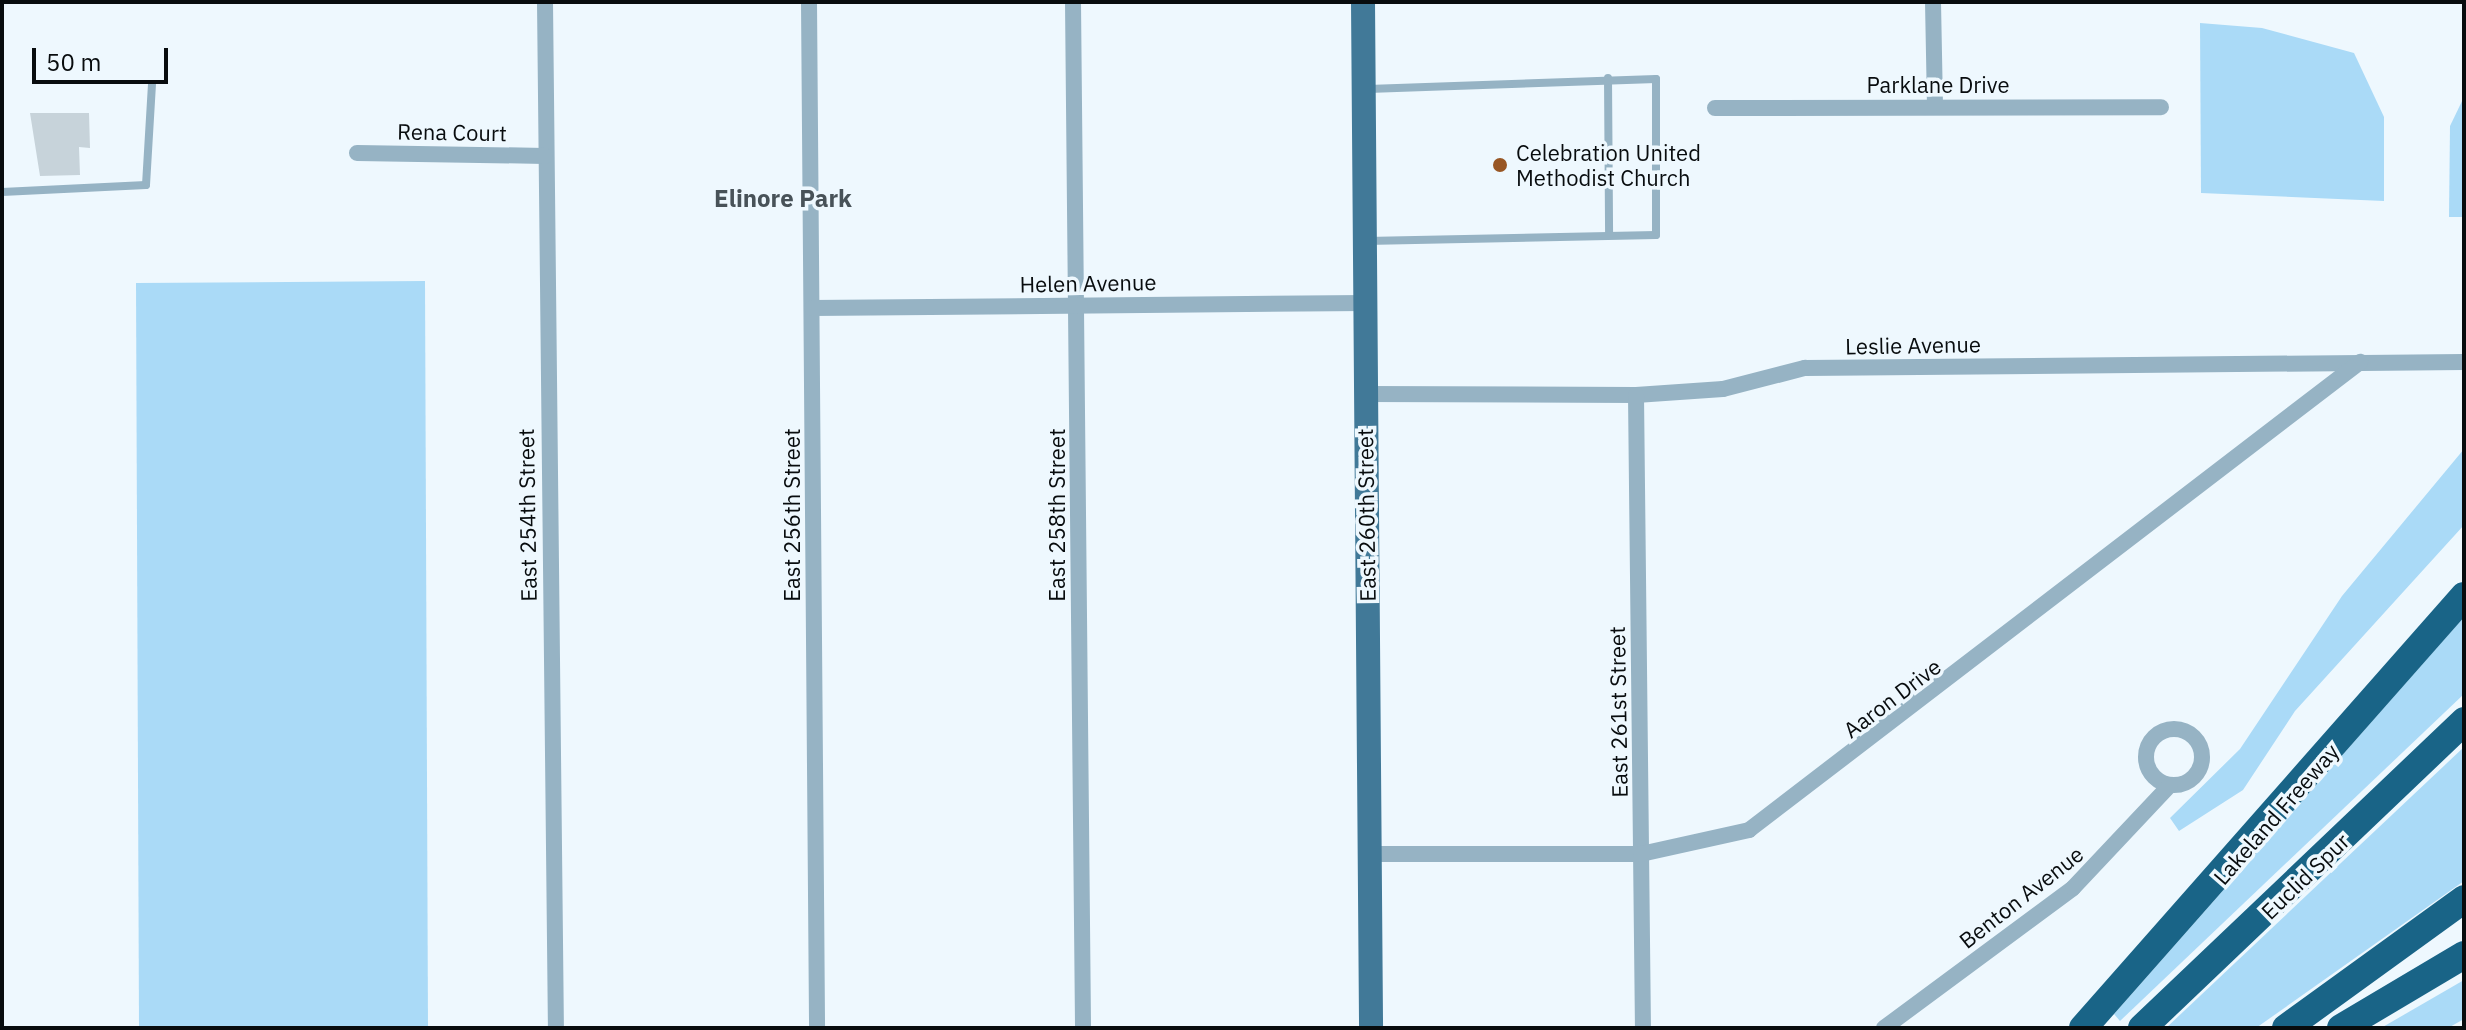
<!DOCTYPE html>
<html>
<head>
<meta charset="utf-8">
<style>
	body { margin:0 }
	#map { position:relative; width:2466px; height:1030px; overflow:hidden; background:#eef8fe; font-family:"IBM Plex Sans",sans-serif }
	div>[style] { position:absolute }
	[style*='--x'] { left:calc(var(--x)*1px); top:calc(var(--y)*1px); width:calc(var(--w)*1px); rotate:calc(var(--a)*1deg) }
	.green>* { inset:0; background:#aadaf7 }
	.building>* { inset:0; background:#c7d3da }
	.service>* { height:8px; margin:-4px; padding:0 4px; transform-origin:4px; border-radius:4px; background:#96b3c4 }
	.minor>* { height:16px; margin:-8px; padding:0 8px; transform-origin:8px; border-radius:8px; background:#96b3c4 }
	.minor>.ring { margin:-8px; padding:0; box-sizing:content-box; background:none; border:16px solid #96b3c4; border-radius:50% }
	.primary>* { height:24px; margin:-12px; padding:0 12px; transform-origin:12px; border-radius:12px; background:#417998 }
	.motorway>* { height:28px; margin:-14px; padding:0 14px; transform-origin:14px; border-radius:14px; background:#196487 }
	.dots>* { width:22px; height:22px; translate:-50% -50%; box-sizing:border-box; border:4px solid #eef8fe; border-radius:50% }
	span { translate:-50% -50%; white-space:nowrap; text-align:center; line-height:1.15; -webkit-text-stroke:7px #eef8fe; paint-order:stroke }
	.street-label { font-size:22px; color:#080c0e }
	.poi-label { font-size:22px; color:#080c0e }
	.left { translate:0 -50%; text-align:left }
	.neighbourhood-label { font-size:24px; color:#485258; font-weight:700 }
	.frame { position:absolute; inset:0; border:4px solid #080c0e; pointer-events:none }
	.scale { position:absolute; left:32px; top:48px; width:136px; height:36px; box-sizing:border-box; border:4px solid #080c0e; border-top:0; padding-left:10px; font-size:24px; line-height:28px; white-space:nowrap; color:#080c0e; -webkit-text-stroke:6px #eef8fe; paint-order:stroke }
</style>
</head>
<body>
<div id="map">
	<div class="green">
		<div style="clip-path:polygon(2200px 23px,2262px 28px,2354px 53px,2384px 117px,2384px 201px,2201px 193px)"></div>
		<div style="clip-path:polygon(2464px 97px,2464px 217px,2449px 217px,2450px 126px)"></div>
		<div style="clip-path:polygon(425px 281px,428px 1028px,139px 1028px,136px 283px)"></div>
		<div style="clip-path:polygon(2464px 449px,2464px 525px,2295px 711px,2243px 790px,2179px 831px,2170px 818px,2240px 749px,2342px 596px)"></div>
		<div style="clip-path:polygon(2464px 617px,2464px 694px,2120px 1021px,2114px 1014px)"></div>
		<div style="clip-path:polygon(2464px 747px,2464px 881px,2256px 1028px,2166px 1028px)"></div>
		<div style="clip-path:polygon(2464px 980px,2464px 1019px,2448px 1028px,2381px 1028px)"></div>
	</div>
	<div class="building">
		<div style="clip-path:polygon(30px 113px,89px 113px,90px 148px,79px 147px,80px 175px,40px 176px)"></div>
	</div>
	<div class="service">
		<div style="--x:1608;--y:78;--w:157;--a:89.6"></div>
		<div style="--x:2;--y:192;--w:144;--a:-2.8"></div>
		<div style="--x:146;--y:185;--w:101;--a:-86.6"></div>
		<div style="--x:1366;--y:241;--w:290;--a:-1.2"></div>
		<div style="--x:1656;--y:235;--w:156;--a:-90"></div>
		<div style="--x:1656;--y:79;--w:288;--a:178"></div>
	</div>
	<div class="minor">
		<div style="--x:545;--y:2;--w:1026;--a:89.39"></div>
		<div style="--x:809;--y:2;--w:1026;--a:89.55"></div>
		<div style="--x:1073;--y:2;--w:1026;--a:89.44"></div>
		<div style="--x:1933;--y:2;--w:105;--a:88.9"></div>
		<div style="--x:1715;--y:108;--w:446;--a:-0.1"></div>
		<div style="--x:357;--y:153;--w:188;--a:0.9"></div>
		<div style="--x:812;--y:308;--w:553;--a:-0.52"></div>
		<div style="--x:1365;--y:394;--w:271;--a:0.2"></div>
		<div style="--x:1636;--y:395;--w:87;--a:-3.9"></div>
		<div style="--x:1723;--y:389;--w:85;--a:-14.4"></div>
		<div style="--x:1805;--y:368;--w:659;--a:-0.52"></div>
		<div style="--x:1636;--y:395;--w:633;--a:89.37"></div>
		<div class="ring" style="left:2146px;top:729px;width:40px;height:40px"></div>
		<div style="--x:1370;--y:854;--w:271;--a:0"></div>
		<div style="--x:1641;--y:854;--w:111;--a:-12.5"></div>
		<div style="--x:1749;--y:830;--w:770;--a:-37.45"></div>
		<div style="--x:1884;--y:1028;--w:235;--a:-36.5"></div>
		<div style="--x:2073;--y:888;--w:141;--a:-46.7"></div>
	</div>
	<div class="primary">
		<div style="--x:1363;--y:2;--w:1026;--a:89.55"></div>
	</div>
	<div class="motorway">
		<div style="--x:2083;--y:1028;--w:576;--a:-48.59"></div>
		<div style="--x:2142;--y:1028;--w:445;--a:-43.6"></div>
		<div style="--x:2286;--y:1028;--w:220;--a:-35.9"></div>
		<div style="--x:2341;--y:1028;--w:143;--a:-30.7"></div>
	</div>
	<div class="dots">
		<div style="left:1500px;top:165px;background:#985624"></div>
	</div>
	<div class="street-label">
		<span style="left:1938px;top:85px">Parklane Drive</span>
		<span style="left:452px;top:132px;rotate:1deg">Rena Court</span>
		<span style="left:1088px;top:283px;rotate:-1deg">Helen Avenue</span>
		<span style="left:1913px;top:345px;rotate:-1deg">Leslie Avenue</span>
		<span style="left:527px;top:515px;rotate:-91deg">East 254th Street</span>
		<span style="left:792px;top:515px;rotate:-90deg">East 256th Street</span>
		<span style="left:1057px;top:515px;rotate:-90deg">East 258th Street</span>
		<span style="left:1366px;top:515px;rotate:-91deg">East 260th Street</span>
		<span style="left:1892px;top:698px;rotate:-37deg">Aaron Drive</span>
		<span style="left:1618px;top:712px;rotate:-91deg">East 261st Street</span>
		<span style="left:2276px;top:814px;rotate:-49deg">Lakeland Freeway</span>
		<span style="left:2305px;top:876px;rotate:-44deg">Euclid Spur</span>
		<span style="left:2021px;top:897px;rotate:-38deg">Benton Avenue</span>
	</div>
	<div class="poi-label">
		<span class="left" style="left:1516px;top:165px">Celebration United<br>Methodist Church</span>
	</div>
	<div class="neighbourhood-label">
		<span style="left:783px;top:199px">Elinore Park</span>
	</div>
	<div class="frame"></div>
	<div class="scale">50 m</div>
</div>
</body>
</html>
